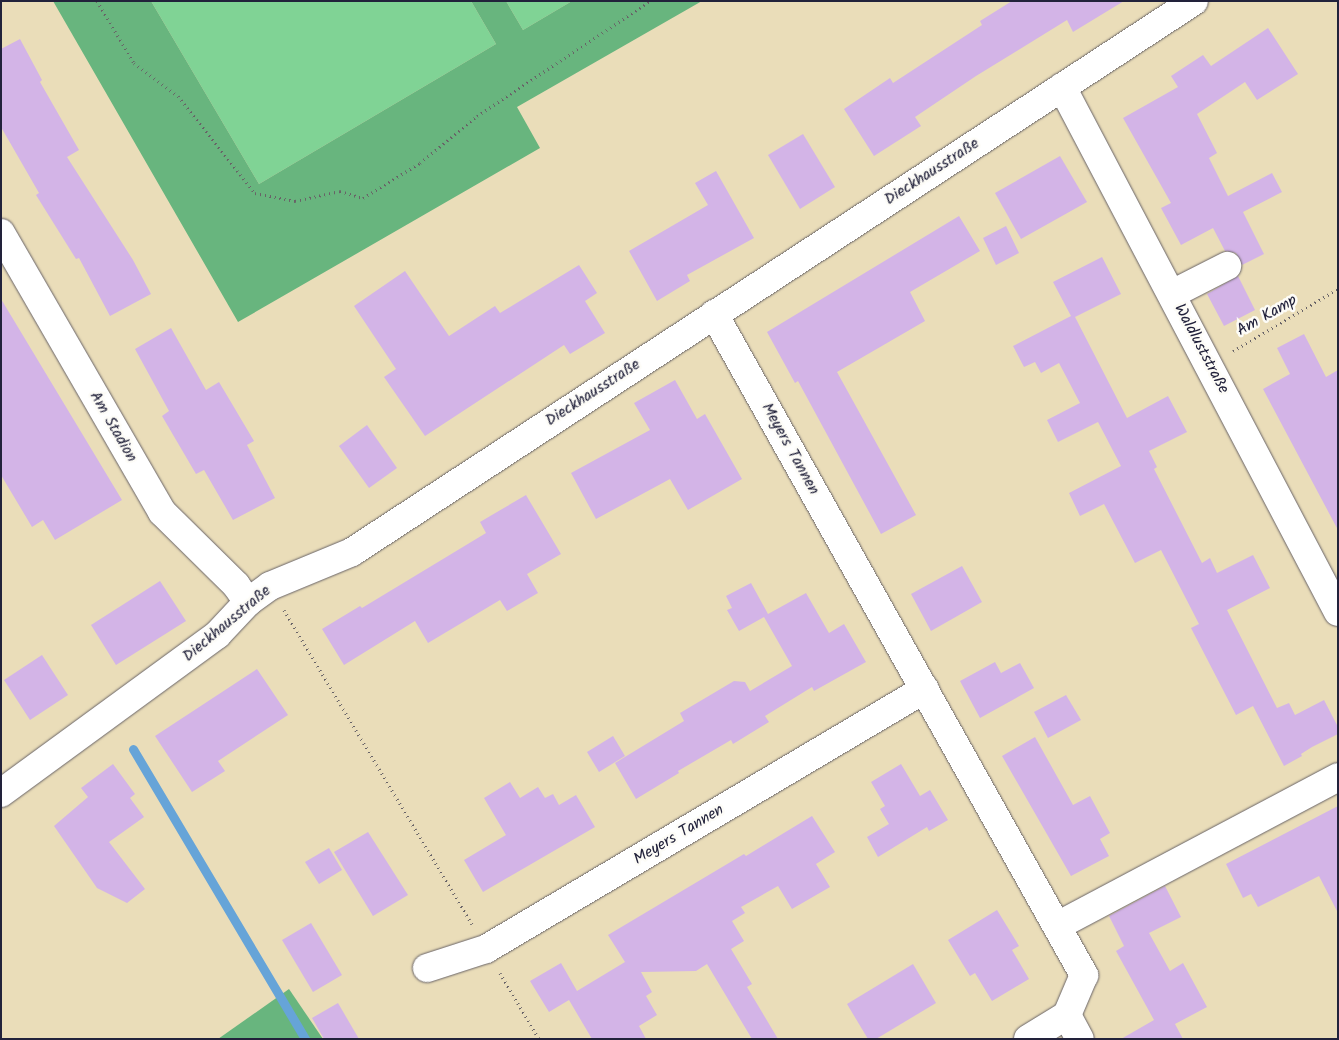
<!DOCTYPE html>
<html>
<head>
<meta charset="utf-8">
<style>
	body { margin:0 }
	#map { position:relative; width:1339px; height:1040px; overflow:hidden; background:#eaddb9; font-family:Kalam,sans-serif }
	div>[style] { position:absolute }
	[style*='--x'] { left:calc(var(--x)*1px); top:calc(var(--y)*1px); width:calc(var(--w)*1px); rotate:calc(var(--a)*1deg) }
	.green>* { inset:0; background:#80d395 }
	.forest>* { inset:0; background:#68b57e }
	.stream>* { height:9px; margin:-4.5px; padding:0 4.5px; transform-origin:4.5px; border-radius:4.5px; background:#66a4d8 }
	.building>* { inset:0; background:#d3b4e7 }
	.path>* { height:3px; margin-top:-1.5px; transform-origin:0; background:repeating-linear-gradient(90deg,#686367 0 1px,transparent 0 5px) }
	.roads { filter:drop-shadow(0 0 1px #686367) drop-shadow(0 0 1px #686367) }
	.minor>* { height:28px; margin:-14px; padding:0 14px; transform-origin:14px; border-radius:14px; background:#fff }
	span { translate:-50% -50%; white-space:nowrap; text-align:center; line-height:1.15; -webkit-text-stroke:5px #fdfcf7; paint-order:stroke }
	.street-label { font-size:16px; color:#22223b }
	.frame { position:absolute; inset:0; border:2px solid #22223b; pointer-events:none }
</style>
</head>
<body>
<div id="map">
	<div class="green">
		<div style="clip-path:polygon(151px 1px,471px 1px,496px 44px,259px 184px)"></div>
		<div style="clip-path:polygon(506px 1px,572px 1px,523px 30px)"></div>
	</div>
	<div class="forest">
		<div style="clip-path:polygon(53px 1px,151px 1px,259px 184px,496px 44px,471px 1px,506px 1px,523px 30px,572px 1px,702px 1px,517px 107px,540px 148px,238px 322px)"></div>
		<div style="clip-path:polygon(289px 989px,323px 1039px,218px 1039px)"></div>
	</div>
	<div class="stream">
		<div style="--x:133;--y:749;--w:337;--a:59.3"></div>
	</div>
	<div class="building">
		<div style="clip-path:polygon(1012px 1px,1124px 1px,1073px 32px,1067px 20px,976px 76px,915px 117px,921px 126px,874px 156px,844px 109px,890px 78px,893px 83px,982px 25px,980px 21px)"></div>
		<div style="clip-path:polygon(1268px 28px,1298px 74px,1257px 100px,1245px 82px,1197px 114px,1217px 153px,1209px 158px,1228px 196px,1272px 173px,1282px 192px,1243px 212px,1264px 254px,1242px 265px,1236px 253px,1225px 251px,1213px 228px,1181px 245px,1161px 208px,1171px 203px,1123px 118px,1178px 87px,1171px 76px,1203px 55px,1211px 66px)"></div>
		<div style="clip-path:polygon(20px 39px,42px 80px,40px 82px,79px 150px,67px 157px,133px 260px,151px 294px,110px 316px,79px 258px,76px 259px,36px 195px,39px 193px,1px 127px,1px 49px)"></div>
		<div style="clip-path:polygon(803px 134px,835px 187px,800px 209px,768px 155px)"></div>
		<div style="clip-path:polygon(1060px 156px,1087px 202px,1021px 239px,995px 193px)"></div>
		<div style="clip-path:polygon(716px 171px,754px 238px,687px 275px,690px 281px,657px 301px,629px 251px,708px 205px,695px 183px)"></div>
		<div style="clip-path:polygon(959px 216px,980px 251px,910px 292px,925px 321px,837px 372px,916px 515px,881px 534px,798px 381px,795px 383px,767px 332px)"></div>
		<div style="clip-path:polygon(1006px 226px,1019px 253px,996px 265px,983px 238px)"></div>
		<div style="clip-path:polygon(1102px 257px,1121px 294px,1075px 317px,1127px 418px,1168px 396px,1187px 432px,1149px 451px,1157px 467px,1154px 469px,1202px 563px,1210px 558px,1217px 573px,1253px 555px,1270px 588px,1227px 610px,1277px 708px,1289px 703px,1295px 715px,1324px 700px,1338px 727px,1338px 734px,1312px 747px,1301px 754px,1302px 756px,1284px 766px,1253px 706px,1236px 715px,1191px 628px,1199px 624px,1161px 550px,1135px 563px,1104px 504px,1080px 516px,1069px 493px,1121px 466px,1098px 422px,1058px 442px,1047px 420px,1080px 403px,1059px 363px,1041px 373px,1035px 362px,1024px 367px,1013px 346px,1071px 316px,1053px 282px)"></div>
		<div style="clip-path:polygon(579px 265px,597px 293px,585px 301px,605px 333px,570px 354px,564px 345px,425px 436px,384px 377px,396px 369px,354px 306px,405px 271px,449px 336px,495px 306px,500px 313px)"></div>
		<div style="clip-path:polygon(1238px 276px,1255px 310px,1224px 326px,1207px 294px)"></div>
		<div style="clip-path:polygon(1px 299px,122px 500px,55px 540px,43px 520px,32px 527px,1px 475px)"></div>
		<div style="clip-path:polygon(171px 328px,206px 390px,219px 382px,254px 441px,247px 445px,275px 498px,233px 520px,204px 470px,196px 474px,162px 416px,169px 411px,135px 349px)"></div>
		<div style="clip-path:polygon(1304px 334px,1326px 377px,1338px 370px,1338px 530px,1263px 389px,1290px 374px,1277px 348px)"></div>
		<div style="clip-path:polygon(675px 380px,697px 419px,705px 414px,742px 479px,688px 510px,670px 479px,596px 519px,571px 473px,650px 430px,634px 403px)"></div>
		<div style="clip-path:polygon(367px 425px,397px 468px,369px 488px,339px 446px)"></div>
		<div style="clip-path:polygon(526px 495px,561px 554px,527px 574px,538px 593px,507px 611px,500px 600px,428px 643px,415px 621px,344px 665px,322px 629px,360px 606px,362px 608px,486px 533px,480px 522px)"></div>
		<div style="clip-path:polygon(962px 566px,982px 602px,931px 631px,911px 594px)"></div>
		<div style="clip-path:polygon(160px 581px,186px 621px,116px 665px,91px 625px)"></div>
		<div style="clip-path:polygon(751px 583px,768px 614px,806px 593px,829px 633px,844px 624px,866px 662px,814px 691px,812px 687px,765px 716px,769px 722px,733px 744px,731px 740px,678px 771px,679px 773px,636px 799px,615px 763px,684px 721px,680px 713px,734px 681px,745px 682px,750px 691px,792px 666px,764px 617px,739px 631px,727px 610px,732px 608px,726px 596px)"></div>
		<div style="clip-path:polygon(42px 655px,68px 695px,30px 720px,4px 680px)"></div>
		<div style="clip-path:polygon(995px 662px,1001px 673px,1020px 663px,1034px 688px,980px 718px,960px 681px)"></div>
		<div style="clip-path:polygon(257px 669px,288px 715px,218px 761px,225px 771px,192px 792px,155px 736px)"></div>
		<div style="clip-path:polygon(1066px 695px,1081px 720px,1048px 738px,1034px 712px)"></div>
		<div style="clip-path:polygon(613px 736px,625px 756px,599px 772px,587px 752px)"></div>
		<div style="clip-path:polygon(1035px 737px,1073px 805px,1090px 796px,1110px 833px,1100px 839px,1109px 856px,1071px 876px,1002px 756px)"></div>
		<div style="clip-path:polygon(113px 764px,135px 794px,130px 798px,144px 817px,109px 842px,145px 889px,127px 903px,97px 888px,54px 826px,88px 797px,81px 788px)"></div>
		<div style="clip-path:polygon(901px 764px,920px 796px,930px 790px,948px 820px,929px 831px,927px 827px,878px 857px,867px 837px,889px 824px,880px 809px,885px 806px,871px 782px)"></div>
		<div style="clip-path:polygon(510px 782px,520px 798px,538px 787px,545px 798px,553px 794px,559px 805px,576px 795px,595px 827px,483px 892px,464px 860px,506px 835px,484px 798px)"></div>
		<div style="clip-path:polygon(1338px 806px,1338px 913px,1319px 876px,1258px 907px,1251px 894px,1243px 898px,1226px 864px)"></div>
		<div style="clip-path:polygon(812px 816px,835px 852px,816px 864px,830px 887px,792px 909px,778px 886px,741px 907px,745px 913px,732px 921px,744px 941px,731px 949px,752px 984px,747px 987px,778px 1039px,752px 1039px,707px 964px,696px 971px,641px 972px,652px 992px,646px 996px,657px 1015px,639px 1026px,646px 1039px,592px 1039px,569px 1000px,549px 1012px,530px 981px,561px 963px,577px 991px,625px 962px,608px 935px,744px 854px,746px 856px)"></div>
		<div style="clip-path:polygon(368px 832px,408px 895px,373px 916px,334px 852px)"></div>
		<div style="clip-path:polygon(329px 848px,342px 870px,319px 884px,305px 862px)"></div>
		<div style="clip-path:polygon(1165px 886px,1181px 917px,1149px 933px,1170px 971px,1183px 963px,1207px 1007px,1175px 1024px,1183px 1039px,1121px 1039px,1154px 1020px,1116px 951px,1124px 946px,1109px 916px)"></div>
		<div style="clip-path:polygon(997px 910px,1019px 946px,1012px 950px,1029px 979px,992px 1001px,975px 973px,970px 976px,948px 940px)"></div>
		<div style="clip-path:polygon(311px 923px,342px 975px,313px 992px,282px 940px)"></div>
		<div style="clip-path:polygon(913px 964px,936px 1003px,876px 1039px,868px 1039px,847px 1004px)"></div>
		<div style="clip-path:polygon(338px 1003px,359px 1039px,324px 1039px,312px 1018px)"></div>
	</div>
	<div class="path">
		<div style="--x:97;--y:1;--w:72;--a:59.2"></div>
		<div style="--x:134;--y:63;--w:55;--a:36.9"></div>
		<div style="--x:178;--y:96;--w:124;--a:51.6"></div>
		<div style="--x:255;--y:193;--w:41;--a:11.3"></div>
		<div style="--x:295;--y:201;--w:46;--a:-12.5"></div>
		<div style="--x:340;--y:191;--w:24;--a:17"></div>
		<div style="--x:363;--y:198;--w:67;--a:-31.6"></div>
		<div style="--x:420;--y:163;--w:74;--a:-39.5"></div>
		<div style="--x:477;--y:116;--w:208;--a:-33.6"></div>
		<div style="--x:1233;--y:351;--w:122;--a:-30.6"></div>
		<div style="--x:284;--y:610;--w:366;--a:59.1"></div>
		<div style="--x:500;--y:973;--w:77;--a:59.4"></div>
	</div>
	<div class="roads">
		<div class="minor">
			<div style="--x:1062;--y:87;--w:593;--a:62.27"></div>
			<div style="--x:1;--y:233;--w:322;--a:60"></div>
			<div style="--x:162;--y:512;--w:104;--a:44.6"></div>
			<div style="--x:236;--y:585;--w:21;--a:55"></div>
			<div style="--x:1172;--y:294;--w:62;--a:-27"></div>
			<div style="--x:714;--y:314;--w:758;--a:60.76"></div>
			<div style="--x:1084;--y:975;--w:43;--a:113"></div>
			<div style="--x:1067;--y:1015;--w:27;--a:62"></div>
			<div style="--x:1;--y:793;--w:268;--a:-36.2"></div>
			<div style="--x:217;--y:635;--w:45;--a:-46.8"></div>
			<div style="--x:248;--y:602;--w:27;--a:-36"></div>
			<div style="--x:270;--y:586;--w:89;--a:-22.5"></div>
			<div style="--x:352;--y:552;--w:1006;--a:-33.2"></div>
			<div style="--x:1057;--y:926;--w:318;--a:-27.9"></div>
			<div style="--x:427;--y:968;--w:62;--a:-17.9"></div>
			<div style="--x:486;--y:949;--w:510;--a:-30.64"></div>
			<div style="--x:1028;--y:1039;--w:46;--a:-31.6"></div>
		</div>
	</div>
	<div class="street-label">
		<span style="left:932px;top:172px;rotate:-33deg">Dieckhausstraße</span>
		<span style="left:1267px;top:316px;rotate:-30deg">Am Kamp</span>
		<span style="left:1201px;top:349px;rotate:62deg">Waldluststraße</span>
		<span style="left:593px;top:393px;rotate:-33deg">Dieckhausstraße</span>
		<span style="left:113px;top:427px;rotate:60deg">Am Stadion</span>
		<span style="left:790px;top:449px;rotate:61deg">Meyers Tannen</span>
		<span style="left:227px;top:624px;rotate:-40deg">Dieckhausstraße</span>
		<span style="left:679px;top:835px;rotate:-31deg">Meyers Tannen</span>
	</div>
	<div class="frame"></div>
</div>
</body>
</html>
